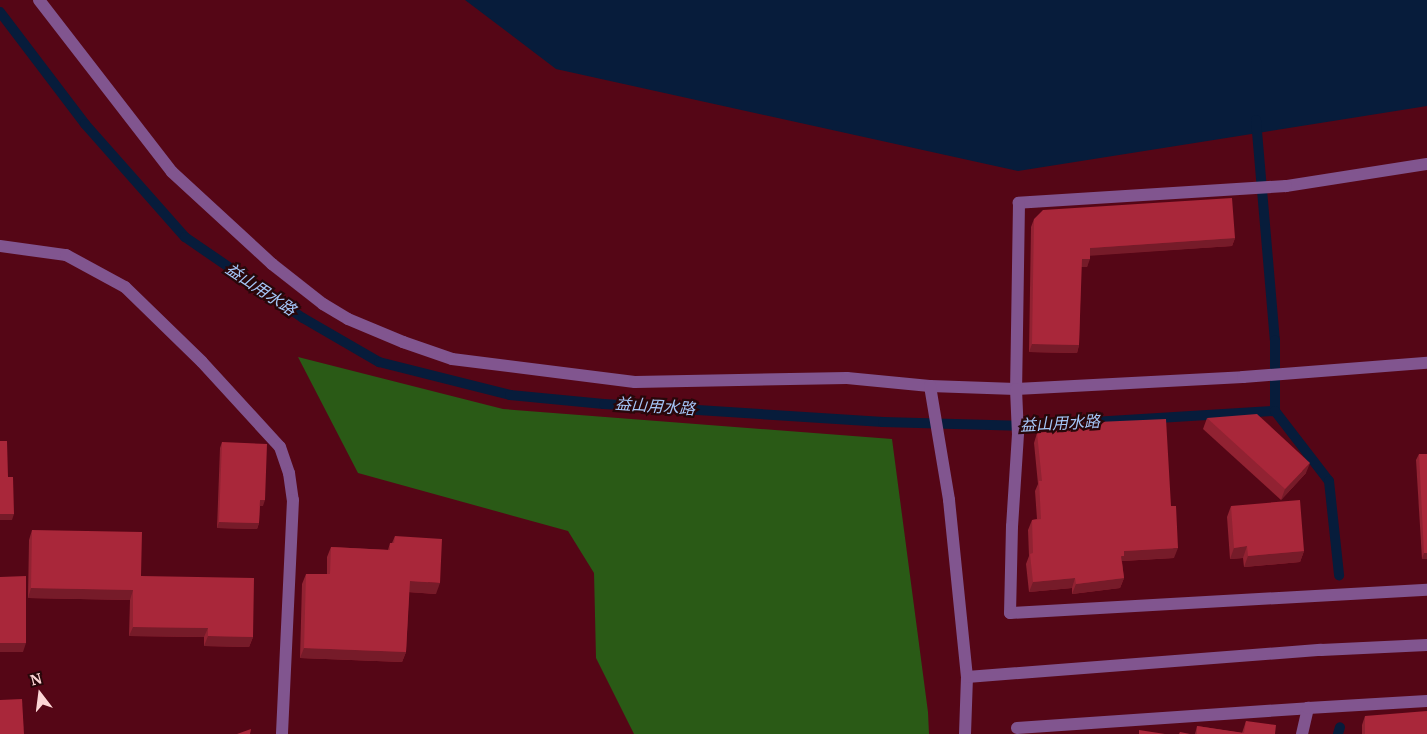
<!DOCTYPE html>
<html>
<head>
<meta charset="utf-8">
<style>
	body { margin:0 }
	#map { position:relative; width:1427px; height:734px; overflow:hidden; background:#550616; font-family:Merriweather,"Noto Sans JP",serif }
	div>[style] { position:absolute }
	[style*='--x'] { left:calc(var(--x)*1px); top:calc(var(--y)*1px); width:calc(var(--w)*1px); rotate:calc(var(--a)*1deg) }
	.green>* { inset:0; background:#2a5a16 }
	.water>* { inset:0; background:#071c3b }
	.stream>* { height:10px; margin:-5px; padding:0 5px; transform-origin:5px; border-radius:5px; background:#071c3b }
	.minor>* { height:12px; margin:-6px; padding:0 6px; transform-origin:6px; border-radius:6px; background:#81558f }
	.tertiary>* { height:12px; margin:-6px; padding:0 6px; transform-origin:6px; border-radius:6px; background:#81558f }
	.wall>* { inset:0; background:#912232 }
	.shaded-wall>* { inset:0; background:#761b29 }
	.building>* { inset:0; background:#a9273a }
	span { translate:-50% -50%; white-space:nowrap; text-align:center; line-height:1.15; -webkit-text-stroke:4.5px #28070a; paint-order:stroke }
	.water-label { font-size:16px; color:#a4c5f6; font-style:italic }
	.north { position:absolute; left:15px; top:669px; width:50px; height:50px; -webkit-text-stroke:4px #28070a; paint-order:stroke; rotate:345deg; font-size:14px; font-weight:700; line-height:20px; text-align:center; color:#fdd6d6 }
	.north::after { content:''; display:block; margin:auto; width:18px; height:22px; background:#fdd6d6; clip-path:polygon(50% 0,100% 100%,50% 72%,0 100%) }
</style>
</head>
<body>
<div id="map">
	<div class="green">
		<div style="clip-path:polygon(298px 357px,503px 409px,892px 439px,928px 712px,929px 734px,634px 734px,596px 658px,594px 573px,568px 531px,358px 473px)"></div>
	</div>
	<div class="water">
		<div style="clip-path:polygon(465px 0,1427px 0,1427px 106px,1018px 171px,556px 69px)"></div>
	</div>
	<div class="stream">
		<div style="--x:0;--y:12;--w:141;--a:52.8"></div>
		<div style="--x:85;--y:124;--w:151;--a:48.5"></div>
		<div style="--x:185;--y:237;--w:143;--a:34.5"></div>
		<div style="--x:303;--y:318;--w:88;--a:30.1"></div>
		<div style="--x:379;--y:362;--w:135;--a:14.1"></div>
		<div style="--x:510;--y:395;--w:94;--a:5.5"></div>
		<div style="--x:604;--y:404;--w:280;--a:3.7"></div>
		<div style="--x:883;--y:422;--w:145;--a:1.6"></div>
		<div style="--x:1028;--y:426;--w:247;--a:-3.5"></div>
		<div style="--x:1256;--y:120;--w:221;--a:85.1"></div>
		<div style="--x:1275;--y:340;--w:71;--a:90"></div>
		<div style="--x:1275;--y:411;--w:88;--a:52.4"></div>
		<div style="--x:1329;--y:481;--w:95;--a:83.9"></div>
		<div style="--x:1338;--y:734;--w:7;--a:-74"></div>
	</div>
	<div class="minor">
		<div style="--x:39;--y:0;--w:217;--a:52.3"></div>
		<div style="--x:172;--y:172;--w:136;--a:42.6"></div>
		<div style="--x:272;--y:264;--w:65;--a:38.1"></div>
		<div style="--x:323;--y:304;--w:29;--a:31"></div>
		<div style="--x:348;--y:319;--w:60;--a:22.7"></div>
		<div style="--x:403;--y:342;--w:52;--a:19.1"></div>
		<div style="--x:452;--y:359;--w:184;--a:7.2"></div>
		<div style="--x:635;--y:382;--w:212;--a:-1.1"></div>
		<div style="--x:847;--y:378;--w:83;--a:5.5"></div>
		<div style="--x:930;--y:386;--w:86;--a:2"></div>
		<div style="--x:1016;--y:389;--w:227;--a:-3"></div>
		<div style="--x:1243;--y:377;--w:185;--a:-4.4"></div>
		<div style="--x:1427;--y:164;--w:143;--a:171.1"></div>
		<div style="--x:1286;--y:186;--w:268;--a:176.4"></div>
		<div style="--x:1019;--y:203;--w:186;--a:90.9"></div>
		<div style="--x:1016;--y:389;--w:45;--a:87.5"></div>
		<div style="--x:1018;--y:434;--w:92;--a:93.7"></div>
		<div style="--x:1012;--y:526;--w:87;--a:91.3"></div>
		<div style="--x:1010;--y:613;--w:418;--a:-3.2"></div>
		<div style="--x:0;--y:246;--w:67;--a:7.8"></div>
		<div style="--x:66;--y:255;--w:67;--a:28.5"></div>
		<div style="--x:125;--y:287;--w:107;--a:44.2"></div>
		<div style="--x:202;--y:362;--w:115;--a:47.5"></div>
		<div style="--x:280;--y:447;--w:28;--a:71"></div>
		<div style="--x:289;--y:473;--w:27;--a:82"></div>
		<div style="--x:293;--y:500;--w:234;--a:92.7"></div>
		<div style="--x:930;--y:386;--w:116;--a:80.5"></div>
		<div style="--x:949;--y:500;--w:178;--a:84.2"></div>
		<div style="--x:1017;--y:728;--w:292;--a:-3.9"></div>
		<div style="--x:1302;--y:734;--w:27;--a:-77"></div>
		<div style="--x:1308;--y:708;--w:119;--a:-3.4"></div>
	</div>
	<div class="tertiary">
		<div style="--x:965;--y:734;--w:57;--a:-88"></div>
		<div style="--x:967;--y:677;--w:355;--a:-4.4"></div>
		<div style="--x:1321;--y:650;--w:106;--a:-2.7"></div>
	</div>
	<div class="wall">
		<div style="clip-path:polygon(1034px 219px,1235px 238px,1232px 246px,1090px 255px,1087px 267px,1081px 267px,1079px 345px,1077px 353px,1029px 352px,1031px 227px)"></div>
		<div style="clip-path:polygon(1207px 418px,1306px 473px,1281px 500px,1203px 429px)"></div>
		<div style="clip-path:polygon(1074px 423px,1171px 506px,1174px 558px,1122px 561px,1124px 578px,1120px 588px,1072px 594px,1072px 588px,1029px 592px,1026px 564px,1029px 556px,1028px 530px,1032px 520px,1037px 519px,1035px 491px,1038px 484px,1034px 443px,1037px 433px,1072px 429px)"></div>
		<div style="clip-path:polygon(222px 442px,263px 506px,260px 506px,259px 523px,257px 529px,217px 528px,220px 448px)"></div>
		<div style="clip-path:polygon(1419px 454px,1427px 454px,1427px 559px,1422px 559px,1416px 460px)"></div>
		<div style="clip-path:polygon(1231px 506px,1304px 551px,1300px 562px,1244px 567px,1243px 558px,1230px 559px,1227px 517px)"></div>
		<div style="clip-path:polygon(32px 530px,141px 576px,253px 637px,249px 647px,204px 646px,204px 637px,129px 636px,130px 600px,28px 598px,29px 540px)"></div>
		<div style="clip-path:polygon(395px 536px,436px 594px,409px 592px,406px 652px,402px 662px,300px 658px,302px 584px,306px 574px,327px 574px,327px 557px,331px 547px,388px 550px,390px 543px,392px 543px)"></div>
		<div style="clip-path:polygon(1365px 716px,1427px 734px,1362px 734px,1362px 725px)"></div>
		<div style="clip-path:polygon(1246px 721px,1275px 734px,1195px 734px,1197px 726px,1242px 733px)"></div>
	</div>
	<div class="shaded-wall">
		<div style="clip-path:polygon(1235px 238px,1232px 246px,1087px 256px,1090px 248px)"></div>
		<div style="clip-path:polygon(1082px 259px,1090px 259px,1087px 267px,1079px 267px)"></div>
		<div style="clip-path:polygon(1032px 344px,1079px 345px,1077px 353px,1029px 352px)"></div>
		<div style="clip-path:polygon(1310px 463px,1306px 473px,1281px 500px,1285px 489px)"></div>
		<div style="clip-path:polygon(260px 500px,265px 500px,263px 506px,258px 506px)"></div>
		<div style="clip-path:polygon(0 514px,14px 514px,12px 520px,0 520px)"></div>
		<div style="clip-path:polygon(219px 522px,259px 523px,257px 529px,217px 528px)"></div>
		<div style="clip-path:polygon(1247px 546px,1243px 558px,1230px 559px,1234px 548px)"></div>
		<div style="clip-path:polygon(1178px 548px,1174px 558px,1122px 561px,1120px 566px,1117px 566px,1124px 551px)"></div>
		<div style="clip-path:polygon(1304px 551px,1300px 562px,1244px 567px,1248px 556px)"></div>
		<div style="clip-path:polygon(1424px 553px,1427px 553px,1427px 559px,1422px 559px)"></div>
		<div style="clip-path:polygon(1075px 578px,1072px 588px,1029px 592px,1033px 582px)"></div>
		<div style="clip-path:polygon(1124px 578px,1120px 588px,1072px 594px,1076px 584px)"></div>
		<div style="clip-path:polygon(410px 581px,440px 583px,436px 594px,406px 592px)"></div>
		<div style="clip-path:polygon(31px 588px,133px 590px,130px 600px,28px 598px)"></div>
		<div style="clip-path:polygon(133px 627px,208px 628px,204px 637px,129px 636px)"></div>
		<div style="clip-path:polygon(208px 636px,253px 637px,249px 647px,204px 646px)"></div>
		<div style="clip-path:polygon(0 643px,26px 643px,23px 652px,0 652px)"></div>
		<div style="clip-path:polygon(304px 648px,406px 652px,402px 662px,300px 658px)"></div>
	</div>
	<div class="building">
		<div style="clip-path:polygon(1232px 198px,1235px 238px,1090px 248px,1090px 259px,1082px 259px,1079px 345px,1032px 344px,1034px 219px,1043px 210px)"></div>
		<div style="clip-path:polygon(1257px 414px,1310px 463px,1285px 489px,1207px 418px)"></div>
		<div style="clip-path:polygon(1166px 419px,1171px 506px,1176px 506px,1178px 548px,1124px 551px,1124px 556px,1121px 556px,1124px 578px,1076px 584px,1075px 578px,1033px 582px,1030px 554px,1033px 553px,1032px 520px,1041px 519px,1039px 481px,1042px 481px,1037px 433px,1075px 429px,1074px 423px)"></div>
		<div style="clip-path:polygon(0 441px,7px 441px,8px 477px,13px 477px,14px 514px,0 514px)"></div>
		<div style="clip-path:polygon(222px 442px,267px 444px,265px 500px,260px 500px,259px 523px,219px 522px)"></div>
		<div style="clip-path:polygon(1419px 454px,1427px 454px,1427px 553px,1424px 553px)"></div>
		<div style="clip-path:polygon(1300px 500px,1304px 551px,1248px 556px,1247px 546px,1234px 548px,1231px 506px)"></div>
		<div style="clip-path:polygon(32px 530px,142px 532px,141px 576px,254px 578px,253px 637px,208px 636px,208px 628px,133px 627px,133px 590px,31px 588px)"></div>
		<div style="clip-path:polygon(395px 536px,442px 539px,440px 583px,410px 581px,406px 652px,304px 648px,306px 574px,330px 574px,331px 547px,390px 550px,390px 543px,394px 543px)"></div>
		<div style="clip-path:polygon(26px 576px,26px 643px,0 643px,0 577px)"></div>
		<div style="clip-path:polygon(22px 699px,24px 734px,0 734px,0 700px)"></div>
		<div style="clip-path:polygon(1427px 711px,1427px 734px,1365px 734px,1365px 716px)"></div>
		<div style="clip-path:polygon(1246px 721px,1276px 725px,1275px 734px,1197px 734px,1197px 726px,1244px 733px)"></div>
		<div style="clip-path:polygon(251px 729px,250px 734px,237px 734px)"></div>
		<div style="clip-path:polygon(1139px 730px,1165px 734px,1139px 734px)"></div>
		<div style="clip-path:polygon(1180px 732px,1190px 734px,1179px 734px)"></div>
	</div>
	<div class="water-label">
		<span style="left:261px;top:289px;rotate:34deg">益山用水路</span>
		<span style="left:655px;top:406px;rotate:4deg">益山用水路</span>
		<span style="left:1060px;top:423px;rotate:-3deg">益山用水路</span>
	</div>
	<div class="north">N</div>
</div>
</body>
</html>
